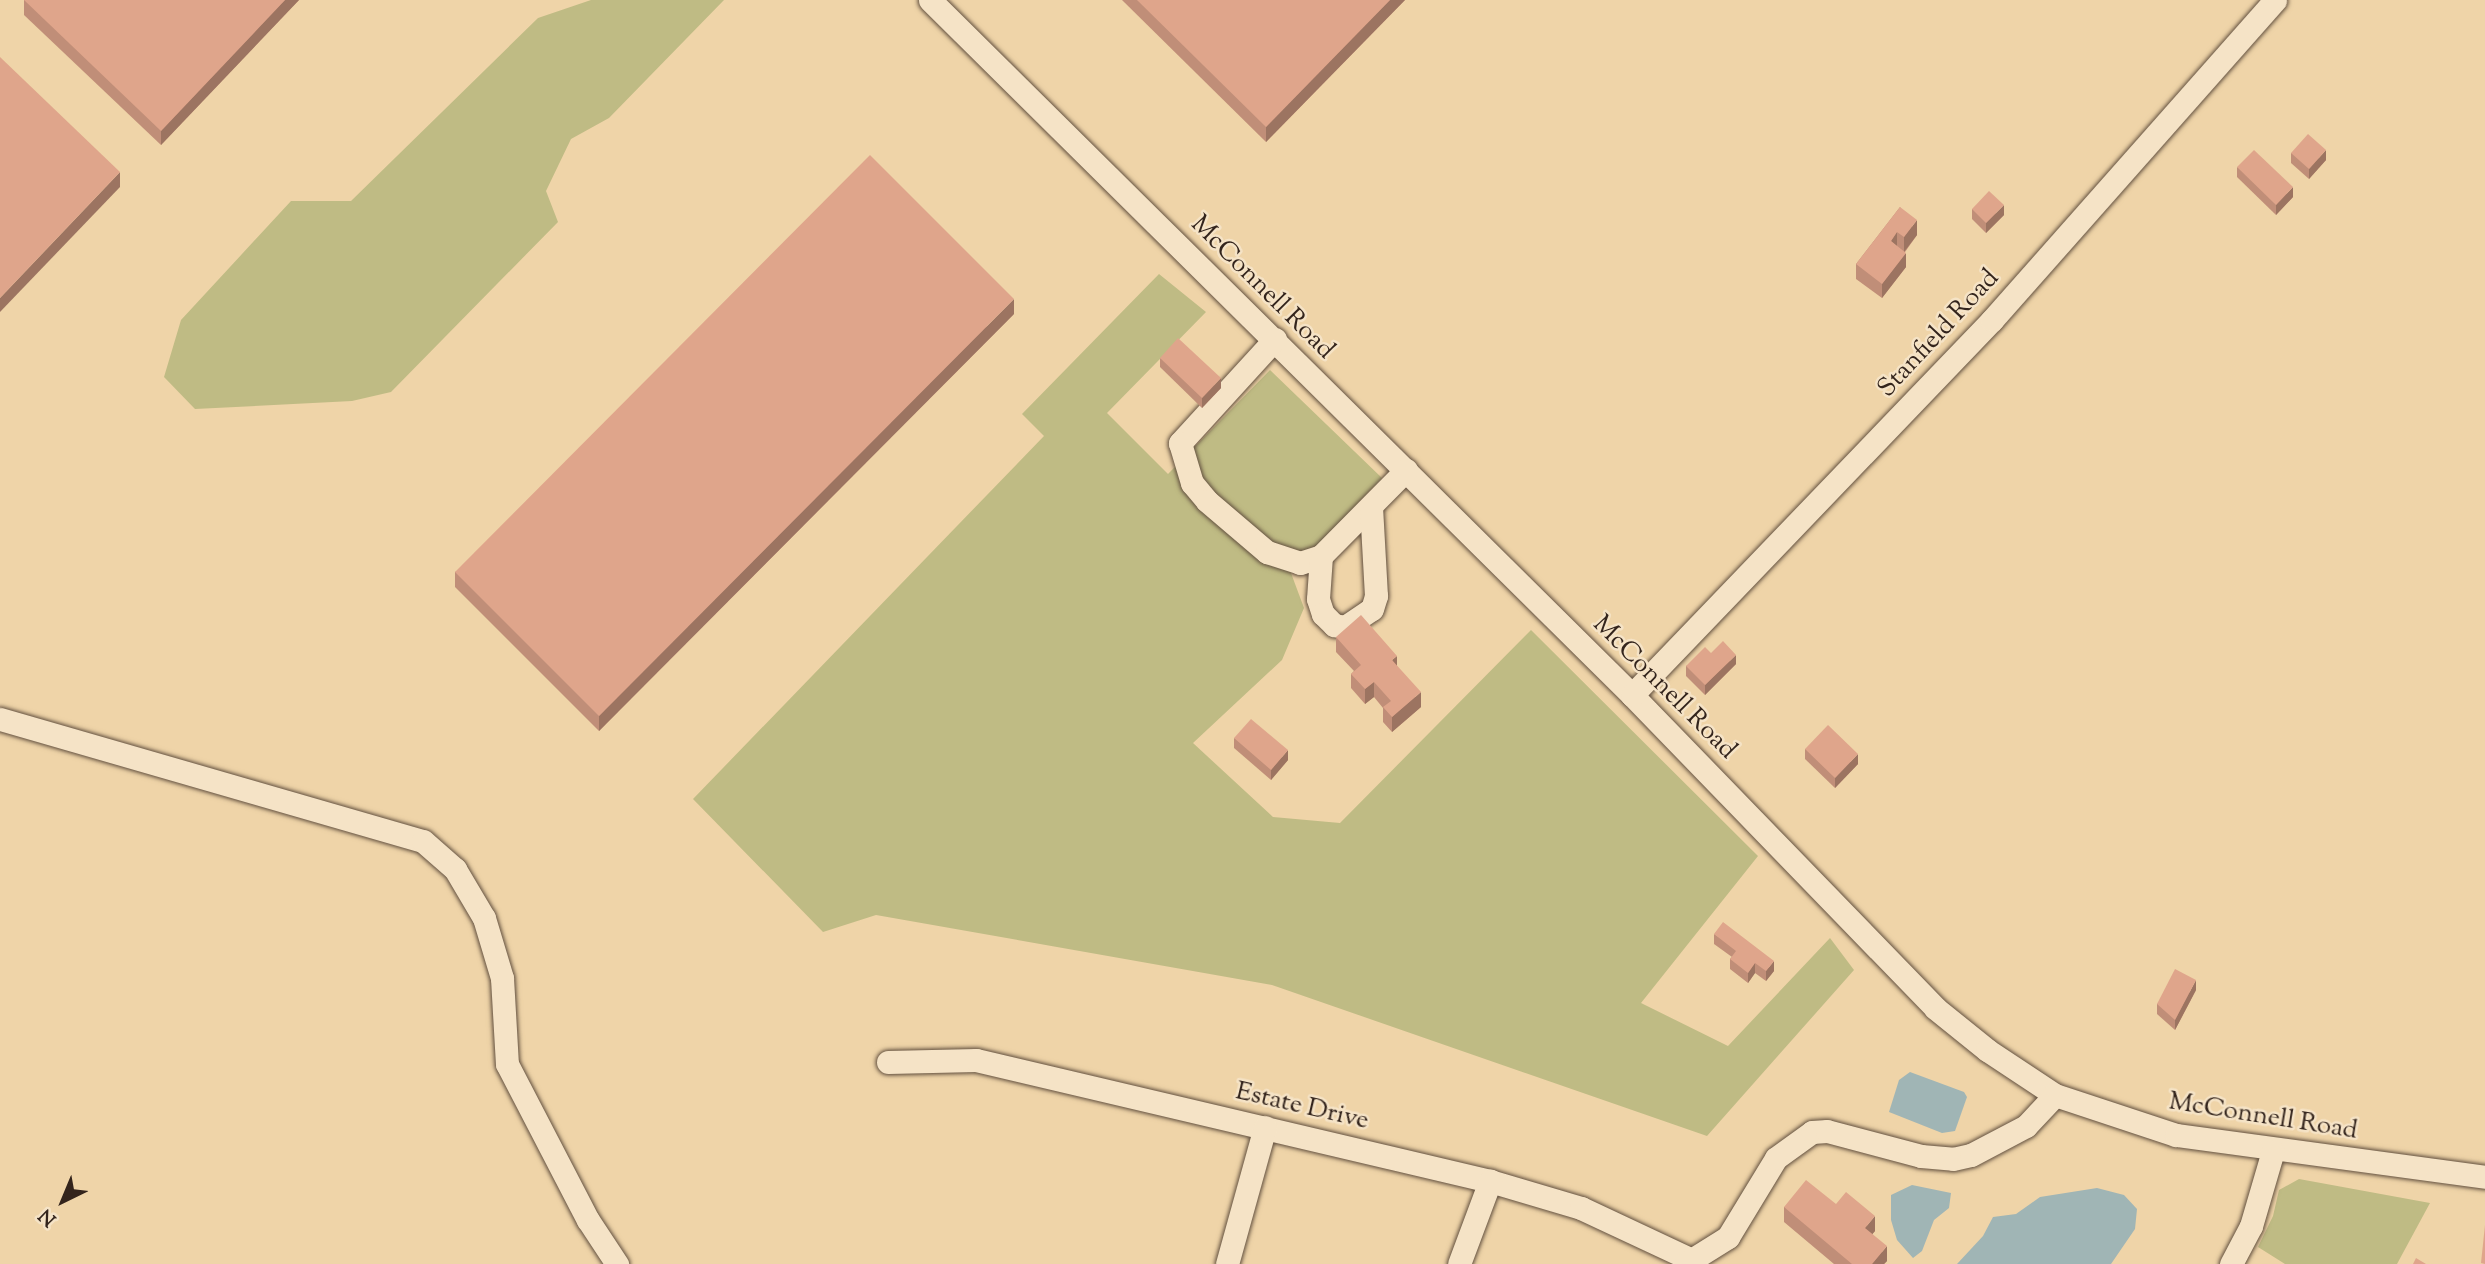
<!DOCTYPE html>
<html>
<head>
<meta charset="utf-8">
<style>
	body { margin:0 }
	#map { position:relative; width:2485px; height:1264px; overflow:hidden; background:#efd4a8; font-family:"Sorts Mill Goudy",serif }
	div>[style] { position:absolute }
	[style*='--x'] { left:calc(var(--x)*1px); top:calc(var(--y)*1px); width:calc(var(--w)*1px); rotate:calc(var(--a)*1deg) }
	.green>* { inset:0; background:#bfbb84 }
	.water>* { inset:0; background:#a0b5b5 }
	.roads { filter:drop-shadow(0 0 2px #62503f) drop-shadow(0 0 2px #62503f) }
	.minor>* { height:23px; margin:-11.5px; padding:0 11.5px; transform-origin:11.5px; border-radius:11.5px; background:#f5e3c6 }
	.wall>* { inset:0; background:#c08e78 }
	.shaded-wall>* { inset:0; background:#9c7461 }
	.building>* { inset:0; background:#dfa58b }
	span { translate:-50% -50%; white-space:nowrap; text-align:center; line-height:1.15; -webkit-text-stroke:5px #f5e3c6; paint-order:stroke }
	.street-label { font-size:26px; color:#33241c }
	.north { position:absolute; left:28px; top:1166px; width:70px; height:70px; -webkit-text-stroke:5px #f5e3c6; paint-order:stroke; rotate:223deg; font-size:19px; font-weight:700; line-height:28px; text-align:center; color:#33241c }
	.north::after { content:''; display:block; margin:auto; width:24px; height:32px; background:#33241c; clip-path:polygon(50% 0,100% 100%,50% 72%,0 100%) }
</style>
</head>
<body>
<div id="map">
	<div class="green">
		<div style="clip-path:polygon(591px 0,724px 0,609px 118px,571px 139px,546px 191px,558px 222px,391px 392px,352px 401px,195px 409px,164px 377px,181px 320px,291px 201px,351px 201px,538px 18px)"></div>
		<div style="clip-path:polygon(1159px 274px,1206px 312px,1107px 413px,1168px 474px,1270px 370px,1382px 478px,1291px 573px,1304px 608px,1282px 660px,1193px 743px,1273px 817px,1340px 823px,1531px 630px,1758px 856px,1641px 1003px,1728px 1046px,1830px 938px,1854px 970px,1707px 1136px,1272px 985px,876px 915px,823px 932px,693px 799px,1044px 436px,1022px 414px)"></div>
		<div style="clip-path:polygon(2299px 1179px,2430px 1203px,2397px 1264px,2285px 1264px,2258px 1247px,2273px 1216px,2279px 1190px)"></div>
	</div>
	<div class="water">
		<div style="clip-path:polygon(1910px 1072px,1964px 1092px,1967px 1097px,1955px 1131px,1942px 1133px,1889px 1112px,1899px 1080px)"></div>
		<div style="clip-path:polygon(1912px 1185px,1951px 1193px,1949px 1208px,1934px 1220px,1922px 1251px,1913px 1258px,1897px 1240px,1891px 1220px,1891px 1195px)"></div>
		<div style="clip-path:polygon(2097px 1188px,2124px 1195px,2137px 1209px,2135px 1229px,2111px 1264px,1957px 1264px,1983px 1236px,1993px 1217px,2016px 1214px,2040px 1197px)"></div>
	</div>
	<div class="roads">
		<div class="minor">
			<div style="--x:930;--y:0;--w:988;--a:44.71"></div>
			<div style="--x:1632;--y:695;--w:436;--a:45.9"></div>
			<div style="--x:1935;--y:1008;--w:67;--a:38.9"></div>
			<div style="--x:1987;--y:1050;--w:82;--a:33.5"></div>
			<div style="--x:2055;--y:1095;--w:127;--a:18.3"></div>
			<div style="--x:2176;--y:1135;--w:312;--a:7.7"></div>
			<div style="--x:1275;--y:339;--w:141;--a:132.4"></div>
			<div style="--x:1180;--y:443;--w:42;--a:73.3"></div>
			<div style="--x:1192;--y:483;--w:23;--a:50"></div>
			<div style="--x:1207;--y:501;--w:79;--a:40.4"></div>
			<div style="--x:1267;--y:552;--w:35;--a:18"></div>
			<div style="--x:1300;--y:563;--w:22;--a:-18"></div>
			<div style="--x:1321;--y:556;--w:121;--a:-45.3"></div>
			<div style="--x:1321;--y:556;--w:43;--a:94"></div>
			<div style="--x:1318;--y:599;--w:16;--a:72"></div>
			<div style="--x:1323;--y:614;--w:16;--a:45"></div>
			<div style="--x:1334;--y:625;--w:11;--a:10"></div>
			<div style="--x:1345;--y:627;--w:32;--a:-34"></div>
			<div style="--x:1372;--y:609;--w:14;--a:-73"></div>
			<div style="--x:1376;--y:596;--w:90;--a:-93.2"></div>
			<div style="--x:1632;--y:695;--w:520;--a:-46.17"></div>
			<div style="--x:1992;--y:320;--w:427;--a:-48.5"></div>
			<div style="--x:0;--y:719;--w:440;--a:16.1"></div>
			<div style="--x:423;--y:841;--w:43;--a:41.2"></div>
			<div style="--x:455;--y:869;--w:57;--a:59.4"></div>
			<div style="--x:484;--y:918;--w:63;--a:73.3"></div>
			<div style="--x:502;--y:978;--w:86;--a:86.7"></div>
			<div style="--x:507;--y:1064;--w:176;--a:62.6"></div>
			<div style="--x:588;--y:1220;--w:53;--a:56.6"></div>
			<div style="--x:888;--y:1062;--w:88;--a:-1.3"></div>
			<div style="--x:976;--y:1060;--w:528;--a:13.25"></div>
			<div style="--x:1490;--y:1181;--w:95;--a:16.5"></div>
			<div style="--x:1581;--y:1208;--w:120;--a:25.1"></div>
			<div style="--x:1227;--y:1264;--w:142;--a:-74.5"></div>
			<div style="--x:1459;--y:1264;--w:89;--a:-69.5"></div>
			<div style="--x:1685;--y:1264;--w:51;--a:-32.1"></div>
			<div style="--x:1728;--y:1237;--w:92;--a:-58.7"></div>
			<div style="--x:1776;--y:1158;--w:44;--a:-35.8"></div>
			<div style="--x:1812;--y:1132;--w:15;--a:-4"></div>
			<div style="--x:1827;--y:1131;--w:97;--a:14.9"></div>
			<div style="--x:1921;--y:1156;--w:32;--a:5"></div>
			<div style="--x:1953;--y:1159;--w:18;--a:-13"></div>
			<div style="--x:1971;--y:1155;--w:62;--a:-27.8"></div>
			<div style="--x:2026;--y:1126;--w:42;--a:-46.9"></div>
			<div style="--x:2231;--y:1264;--w:43;--a:-62.2"></div>
			<div style="--x:2251;--y:1226;--w:78;--a:-73.7"></div>
		</div>
	</div>
	<div class="wall">
		<div style="clip-path:polygon(24px 0,299px 0,161px 145px,24px 15px)"></div>
		<div style="clip-path:polygon(1122px 0,1405px 0,1266px 142px)"></div>
		<div style="clip-path:polygon(2291px 153px,2326px 160px,2309px 179px,2291px 163px)"></div>
		<div style="clip-path:polygon(2237px 167px,2293px 197px,2276px 215px,2237px 177px)"></div>
		<div style="clip-path:polygon(1900px 207px,1917px 235px,1905px 252px,1906px 267px,1882px 298px,1856px 279px,1856px 264px)"></div>
		<div style="clip-path:polygon(1972px 209px,2004px 215px,1986px 233px,1972px 219px)"></div>
		<div style="clip-path:polygon(1014px 314px,599px 731px,455px 587px,455px 572px)"></div>
		<div style="clip-path:polygon(1160px 358px,1221px 388px,1202px 408px,1160px 367px)"></div>
		<div style="clip-path:polygon(1336px 637px,1397px 666px,1421px 707px,1392px 732px,1383px 722px,1383px 708px,1374px 697px,1365px 704px,1351px 688px,1351px 674px,1354px 671px,1336px 652px)"></div>
		<div style="clip-path:polygon(1711px 653px,1736px 664px,1705px 695px,1686px 676px,1686px 666px)"></div>
		<div style="clip-path:polygon(1234px 738px,1288px 760px,1271px 780px,1234px 748px)"></div>
		<div style="clip-path:polygon(1805px 749px,1858px 764px,1835px 788px,1805px 759px)"></div>
		<div style="clip-path:polygon(1714px 934px,1774px 971px,1766px 981px,1755px 973px,1748px 983px,1730px 969px,1730px 959px,1732px 957px,1714px 944px)"></div>
		<div style="clip-path:polygon(2196px 990px,2175px 1030px,2157px 1014px,2157px 1004px)"></div>
		<div style="clip-path:polygon(1836px 1204px,1875px 1231px,1872px 1234px,1887px 1261px,1884px 1264px,1834px 1264px,1784px 1222px,1784px 1207px)"></div>
	</div>
	<div class="shaded-wall">
		<div style="clip-path:polygon(285px 0,299px 0,161px 145px,161px 131px)"></div>
		<div style="clip-path:polygon(1390px 0,1405px 0,1266px 142px,1266px 127px)"></div>
		<div style="clip-path:polygon(2326px 150px,2326px 160px,2309px 179px,2309px 169px)"></div>
		<div style="clip-path:polygon(120px 172px,120px 187px,0 312px,0 298px)"></div>
		<div style="clip-path:polygon(2293px 187px,2293px 197px,2276px 215px,2276px 205px)"></div>
		<div style="clip-path:polygon(2004px 205px,2004px 215px,1986px 233px,1986px 223px)"></div>
		<div style="clip-path:polygon(1917px 220px,1917px 235px,1904px 252px,1904px 237px)"></div>
		<div style="clip-path:polygon(1897px 232px,1897px 247px,1891px 241px)"></div>
		<div style="clip-path:polygon(1906px 253px,1906px 267px,1882px 298px,1882px 284px)"></div>
		<div style="clip-path:polygon(1014px 299px,1014px 314px,599px 731px,599px 716px)"></div>
		<div style="clip-path:polygon(1221px 378px,1221px 388px,1202px 408px,1202px 398px)"></div>
		<div style="clip-path:polygon(1736px 655px,1736px 664px,1705px 695px,1705px 685px)"></div>
		<div style="clip-path:polygon(1397px 656px,1397px 671px,1392px 660px)"></div>
		<div style="clip-path:polygon(1374px 682px,1374px 697px,1365px 704px,1365px 689px)"></div>
		<div style="clip-path:polygon(1421px 692px,1421px 707px,1392px 732px,1392px 717px)"></div>
		<div style="clip-path:polygon(1288px 750px,1288px 760px,1271px 780px,1271px 770px)"></div>
		<div style="clip-path:polygon(1858px 754px,1858px 764px,1835px 788px,1835px 778px)"></div>
		<div style="clip-path:polygon(1774px 961px,1774px 971px,1766px 981px,1766px 971px)"></div>
		<div style="clip-path:polygon(1755px 963px,1755px 973px,1748px 983px,1748px 973px)"></div>
		<div style="clip-path:polygon(2196px 980px,2196px 990px,2175px 1030px,2175px 1020px)"></div>
		<div style="clip-path:polygon(1875px 1216px,1875px 1231px,1865px 1243px,1865px 1228px)"></div>
		<div style="clip-path:polygon(1887px 1246px,1887px 1261px,1884px 1264px,1872px 1264px)"></div>
	</div>
	<div class="building">
		<div style="clip-path:polygon(24px 0,285px 0,161px 131px)"></div>
		<div style="clip-path:polygon(1137px 0,1390px 0,1266px 127px)"></div>
		<div style="clip-path:polygon(0 57px,120px 172px,0 298px)"></div>
		<div style="clip-path:polygon(2308px 134px,2326px 150px,2309px 169px,2291px 153px)"></div>
		<div style="clip-path:polygon(2254px 150px,2293px 187px,2276px 205px,2237px 167px)"></div>
		<div style="clip-path:polygon(870px 155px,1014px 299px,599px 716px,455px 572px)"></div>
		<div style="clip-path:polygon(1989px 191px,2004px 205px,1986px 223px,1972px 209px)"></div>
		<div style="clip-path:polygon(1900px 207px,1917px 220px,1904px 237px,1897px 232px,1891px 241px,1906px 253px,1882px 284px,1856px 264px)"></div>
		<div style="clip-path:polygon(1178px 338px,1221px 378px,1202px 398px,1160px 358px)"></div>
		<div style="clip-path:polygon(1361px 615px,1397px 656px,1392px 660px,1421px 692px,1392px 717px,1383px 707px,1391px 701px,1374px 682px,1365px 689px,1351px 674px,1361px 665px,1336px 637px)"></div>
		<div style="clip-path:polygon(1723px 641px,1736px 655px,1705px 685px,1686px 666px,1705px 647px,1711px 653px)"></div>
		<div style="clip-path:polygon(1251px 719px,1288px 750px,1271px 770px,1234px 738px)"></div>
		<div style="clip-path:polygon(1828px 725px,1858px 754px,1835px 778px,1805px 749px)"></div>
		<div style="clip-path:polygon(1723px 922px,1774px 961px,1766px 971px,1755px 963px,1748px 973px,1730px 959px,1736px 951px,1714px 934px)"></div>
		<div style="clip-path:polygon(2175px 969px,2196px 980px,2175px 1020px,2157px 1004px)"></div>
		<div style="clip-path:polygon(1806px 1180px,1836px 1204px,1846px 1192px,1875px 1216px,1865px 1228px,1887px 1246px,1872px 1264px,1852px 1264px,1784px 1207px)"></div>
		<div style="clip-path:polygon(2485px 1225px,2485px 1264px,2481px 1263px)"></div>
		<div style="clip-path:polygon(2416px 1258px,2426px 1264px,2413px 1264px)"></div>
	</div>
	<div class="street-label">
		<span style="left:1262px;top:288px;rotate:45deg">McConnell Road</span>
		<span style="left:1939px;top:334px;rotate:-47deg">Stanfield Road</span>
		<span style="left:1664px;top:688px;rotate:45deg">McConnell Road</span>
		<span style="left:1302px;top:1107px;rotate:13deg">Estate Drive</span>
		<span style="left:2263px;top:1117px;rotate:9deg">McConnell Road</span>
	</div>
	<div class="north">N</div>
</div>
</body>
</html>
